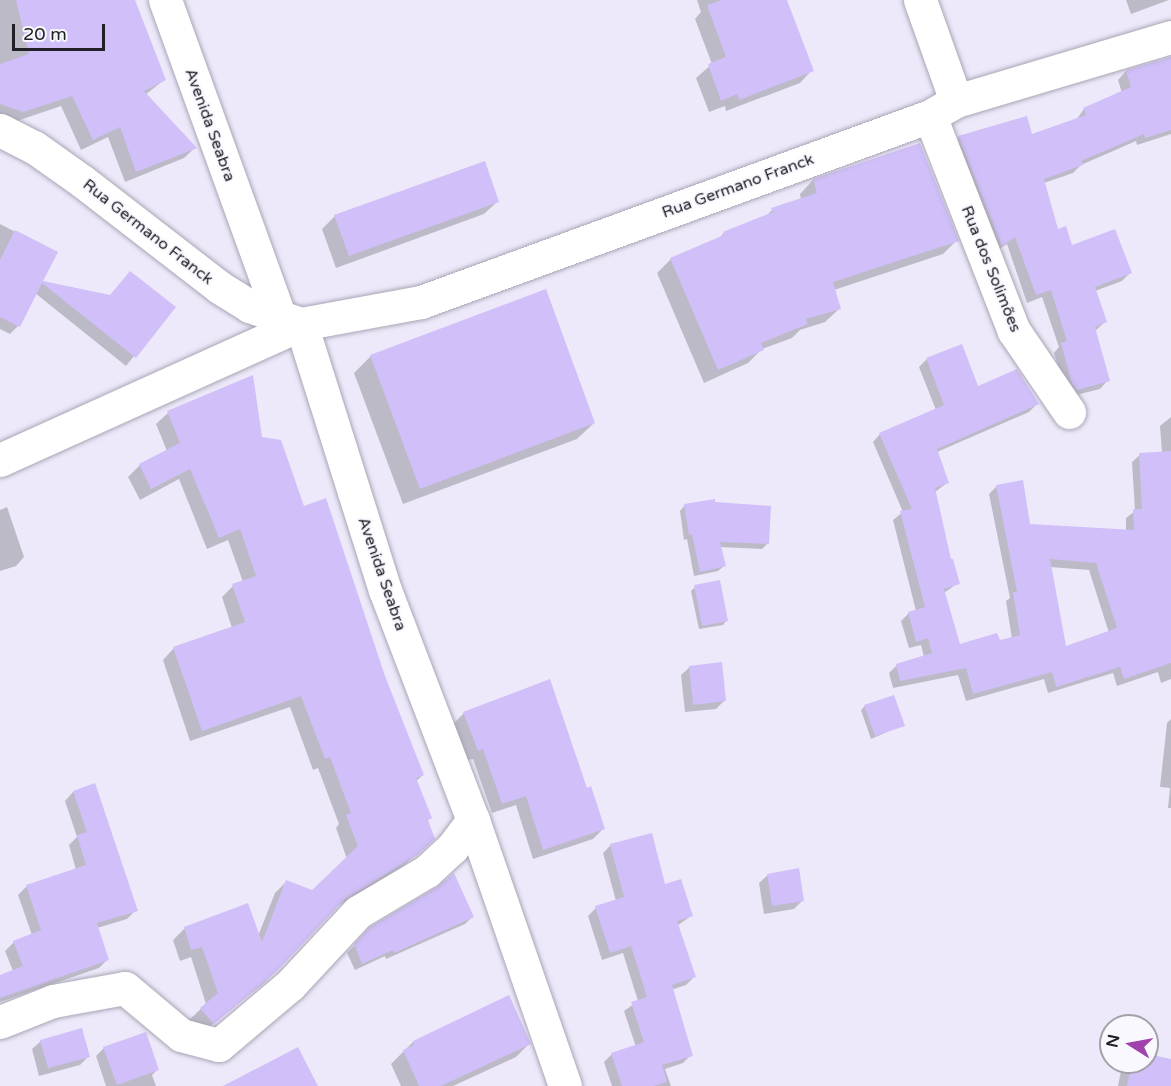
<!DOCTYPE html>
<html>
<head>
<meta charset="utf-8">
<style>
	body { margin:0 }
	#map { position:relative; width:1171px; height:1086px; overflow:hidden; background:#ede9fa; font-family:"Varela Round",sans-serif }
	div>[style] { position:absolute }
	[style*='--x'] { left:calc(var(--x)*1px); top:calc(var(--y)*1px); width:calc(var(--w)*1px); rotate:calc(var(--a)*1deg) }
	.shadow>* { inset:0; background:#0003 }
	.building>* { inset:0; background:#d0bff8 }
	.roads { filter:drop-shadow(0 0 2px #aaa5b5) drop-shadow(0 0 2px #aaa5b5) }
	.minor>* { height:33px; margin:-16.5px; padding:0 16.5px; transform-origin:16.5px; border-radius:16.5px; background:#fff }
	span { translate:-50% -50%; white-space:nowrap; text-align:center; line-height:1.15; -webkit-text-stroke:4.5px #f9f8ff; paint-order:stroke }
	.street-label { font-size:16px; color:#212026 }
	.north { position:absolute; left:1099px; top:1014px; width:60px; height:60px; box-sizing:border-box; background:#f9f8ff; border:2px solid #a3a2a8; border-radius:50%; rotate:281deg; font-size:16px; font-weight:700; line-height:24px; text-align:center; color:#212026 }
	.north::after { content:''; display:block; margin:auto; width:21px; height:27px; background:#9f42ac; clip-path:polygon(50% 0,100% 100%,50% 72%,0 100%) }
	.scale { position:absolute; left:12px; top:24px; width:93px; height:27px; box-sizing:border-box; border:3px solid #212026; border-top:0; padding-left:8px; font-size:18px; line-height:21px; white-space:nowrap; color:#212026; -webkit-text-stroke:4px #f9f8ff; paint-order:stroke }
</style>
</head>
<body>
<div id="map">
	<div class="shadow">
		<div style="clip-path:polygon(0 0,78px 0,164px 80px,145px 95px,195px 148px,184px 158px,125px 182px,108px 137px,81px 150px,61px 106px,11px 123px,0 119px)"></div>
		<div style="clip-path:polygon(697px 0,786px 0,812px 70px,800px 83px,726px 111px,725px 106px,709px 112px,696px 78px,712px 64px,695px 19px,701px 12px)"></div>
		<div style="clip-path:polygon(1126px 0,1169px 0,1131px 14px)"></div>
		<div style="clip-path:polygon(1171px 58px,1171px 134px,1137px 145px,1136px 141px,1081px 165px,1073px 173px,1044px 183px,1057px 231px,1072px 247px,1130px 273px,1122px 281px,1095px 291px,1105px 322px,1095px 331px,1108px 380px,1100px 389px,1068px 397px,1054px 353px,1059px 347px,1042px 297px,1027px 303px,1007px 244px,993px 253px,950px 145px,959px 137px,1031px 136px,1076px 120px,1084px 109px,1122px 93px,1118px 80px,1126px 71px)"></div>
		<div style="clip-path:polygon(813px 180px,957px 240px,943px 254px,834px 290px,839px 309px,825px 322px,800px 330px,792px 338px,762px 349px,748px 363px,704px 383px,657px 273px,671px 259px,718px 239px,724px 233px,765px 217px,772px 210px,801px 200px,800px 194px)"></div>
		<div style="clip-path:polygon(497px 202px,484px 214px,336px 268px,322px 229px,335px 216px)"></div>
		<div style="clip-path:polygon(0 224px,56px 253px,41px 282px,109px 297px,130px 273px,173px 308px,126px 366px,35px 293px,18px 326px,10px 334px,0 329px)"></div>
		<div style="clip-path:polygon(371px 356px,594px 423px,577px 439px,403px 504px,354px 373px)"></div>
		<div style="clip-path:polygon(evenodd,927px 359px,978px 388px,1037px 404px,1029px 412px,937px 452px,947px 483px,935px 492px,950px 561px,958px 583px,944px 593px,959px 646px,1012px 639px,1006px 601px,1010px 598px,989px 494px,997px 486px,1028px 525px,1126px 531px,1126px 518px,1135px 511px,1132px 462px,1140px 455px,1162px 453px,1160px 426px,1171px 417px,1171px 679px,1161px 683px,1158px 672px,1117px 686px,1113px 673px,1048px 693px,1044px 679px,966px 701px,958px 675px,893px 688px,889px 673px,897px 665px,924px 657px,921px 645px,909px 648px,901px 621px,909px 613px,916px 611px,893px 520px,903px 512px,873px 442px,880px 434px,936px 410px,919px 367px,927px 359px,1050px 567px,1089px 570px,1109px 633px,1065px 648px,1050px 567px)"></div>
		<div style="clip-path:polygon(168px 413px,260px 438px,303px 508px,384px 677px,423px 775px,416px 781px,427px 821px,421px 850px,402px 867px,333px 909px,264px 983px,200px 1034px,189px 1020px,206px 1004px,191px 957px,180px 961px,173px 940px,184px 929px,247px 905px,258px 936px,275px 893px,286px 882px,312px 891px,347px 859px,336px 828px,339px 824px,318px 768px,313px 770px,290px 707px,190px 741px,163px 660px,174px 648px,232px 628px,222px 597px,233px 586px,243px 582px,228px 540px,207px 549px,179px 479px,140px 500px,128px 477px,140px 465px,167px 451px,156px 424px)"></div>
		<div style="clip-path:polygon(714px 504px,768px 543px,762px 549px,720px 547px,724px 566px,718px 571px,694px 576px,687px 539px,684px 540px,680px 511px,685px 505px)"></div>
		<div style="clip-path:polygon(7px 507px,24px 557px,16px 566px,0 571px,0 510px)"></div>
		<div style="clip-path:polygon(695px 587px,726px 621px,723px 625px,699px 629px,691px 591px)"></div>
		<div style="clip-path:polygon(690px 667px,724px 701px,716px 709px,685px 712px,681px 675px)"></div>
		<div style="clip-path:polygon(865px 706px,903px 725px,871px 739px,861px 710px)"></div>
		<div style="clip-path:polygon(464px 713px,603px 829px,593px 839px,533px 859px,516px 805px,492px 813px,473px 759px,468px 760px,454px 723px)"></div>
		<div style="clip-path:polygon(1171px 719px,1171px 808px,1168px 808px,1170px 788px,1160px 787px,1167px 723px)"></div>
		<div style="clip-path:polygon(94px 785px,136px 910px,127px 919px,97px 928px,108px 959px,99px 968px,0 1002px,0 977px,13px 971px,5px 951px,14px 942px,32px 935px,18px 895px,27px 886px,76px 870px,69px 845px,77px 837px,65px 801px,73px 792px)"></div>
		<div style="clip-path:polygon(611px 845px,664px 886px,691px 916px,677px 926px,694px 977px,686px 985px,671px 990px,691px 1055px,683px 1063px,665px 1069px,671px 1086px,612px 1086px,604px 1062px,612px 1054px,636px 1047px,624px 1011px,638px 1001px,623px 953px,602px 960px,588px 916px,596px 908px,616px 901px,603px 853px)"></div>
		<div style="clip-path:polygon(768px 875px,803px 900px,794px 909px,764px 914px,759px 883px)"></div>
		<div style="clip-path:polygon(472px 917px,465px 924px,386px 959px,385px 956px,355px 970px,347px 953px,371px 928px)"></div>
		<div style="clip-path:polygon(41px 1041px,88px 1057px,80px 1065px,39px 1076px,32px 1049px)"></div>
		<div style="clip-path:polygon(413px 1042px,529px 1044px,516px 1057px,453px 1086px,401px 1086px,391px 1064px)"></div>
		<div style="clip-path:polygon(104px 1048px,157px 1070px,152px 1075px,156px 1086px,106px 1086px,96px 1056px)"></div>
		<div style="clip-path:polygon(1147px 1056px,1171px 1061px,1171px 1086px,1118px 1086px,1122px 1066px,1126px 1062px,1147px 1062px)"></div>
	</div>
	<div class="building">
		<div style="clip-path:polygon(16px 0,135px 0,166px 80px,144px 91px,197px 148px,136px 172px,120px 127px,93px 140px,72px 96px,23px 112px,0 104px,0 64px,29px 54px)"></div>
		<div style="clip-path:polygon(722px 0,787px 0,814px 71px,739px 100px,737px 94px,721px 101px,708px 64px,726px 57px,707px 5px)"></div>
		<div style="clip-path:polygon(1171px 57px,1171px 130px,1145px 138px,1144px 134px,1081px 161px,1083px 165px,1044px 179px,1058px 229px,1066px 226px,1072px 245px,1115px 229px,1132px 273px,1095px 287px,1107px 322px,1095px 327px,1110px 381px,1077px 390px,1072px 383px,1061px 343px,1067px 341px,1051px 290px,1036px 295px,1015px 237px,1002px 246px,958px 136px,1027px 116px,1032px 134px,1086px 115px,1083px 108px,1131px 87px,1126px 70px)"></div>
		<div style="clip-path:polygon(920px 143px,959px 241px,833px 282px,841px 309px,806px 319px,808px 324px,761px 343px,764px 350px,718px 370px,670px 258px,724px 235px,723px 232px,773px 212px,771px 208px,817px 193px,813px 179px)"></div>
		<div style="clip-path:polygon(485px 161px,499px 202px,349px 256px,334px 215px)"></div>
		<div style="clip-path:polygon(15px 230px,58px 252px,43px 281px,110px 295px,130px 271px,176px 307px,136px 358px,42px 283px,20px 327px,0 317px,0 260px)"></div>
		<div style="clip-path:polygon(546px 289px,595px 423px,420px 489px,370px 355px)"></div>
		<div style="clip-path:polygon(evenodd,962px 344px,978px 386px,1017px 369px,1039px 404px,937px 449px,949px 483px,935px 488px,951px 559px,953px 559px,960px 584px,944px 589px,960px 644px,997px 633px,1000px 640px,1020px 635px,1013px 592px,1017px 592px,996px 485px,1023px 480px,1030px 524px,1134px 530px,1133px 509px,1142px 509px,1139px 453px,1171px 451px,1171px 663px,1124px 679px,1120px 667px,1056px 687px,1052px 672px,973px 694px,966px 668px,900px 681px,896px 664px,932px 653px,928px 638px,916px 642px,908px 612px,925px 607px,900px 511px,912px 509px,879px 433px,944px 405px,926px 358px,962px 344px,1050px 559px,1096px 563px,1117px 628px,1066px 646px,1050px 559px)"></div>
		<div style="clip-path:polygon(253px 375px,262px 437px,281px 440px,304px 506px,326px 498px,385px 676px,424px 775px,416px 778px,432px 818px,428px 820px,435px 839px,416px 856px,345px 899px,277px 971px,214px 1024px,200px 1008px,218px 993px,202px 947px,191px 950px,184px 927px,248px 903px,262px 942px,286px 880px,312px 890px,358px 846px,346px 815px,351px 813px,330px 757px,325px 759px,301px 696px,202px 731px,173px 647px,245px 622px,232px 584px,256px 576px,240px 529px,219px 538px,190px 469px,151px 489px,139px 464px,180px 443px,167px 411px)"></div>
		<div style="clip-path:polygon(715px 499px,715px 502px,771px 506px,769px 544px,720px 542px,726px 566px,700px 572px,692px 534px,689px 535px,684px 504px)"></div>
		<div style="clip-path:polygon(720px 580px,728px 621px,702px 626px,694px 585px)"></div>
		<div style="clip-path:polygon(722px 662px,726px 701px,693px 705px,689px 666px)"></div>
		<div style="clip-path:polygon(550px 679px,587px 788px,591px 786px,605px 829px,543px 850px,526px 796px,502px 804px,483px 749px,478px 751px,463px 712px)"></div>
		<div style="clip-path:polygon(894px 695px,905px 726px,875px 736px,864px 705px)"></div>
		<div style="clip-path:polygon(95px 783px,138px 911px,97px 923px,109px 960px,0 998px,0 975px,23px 966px,13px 941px,41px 930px,26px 885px,86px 865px,77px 835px,87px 832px,73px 791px)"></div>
		<div style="clip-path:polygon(652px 833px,665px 884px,681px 879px,693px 916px,677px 921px,696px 977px,672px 985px,693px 1056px,662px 1065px,667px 1082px,654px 1086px,622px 1086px,611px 1053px,644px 1042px,631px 1002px,647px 997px,631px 946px,610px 953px,595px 906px,624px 897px,610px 844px)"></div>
		<div style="clip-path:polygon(799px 868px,804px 901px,772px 906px,767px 874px)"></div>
		<div style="clip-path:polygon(454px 873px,474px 917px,394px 953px,393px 950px,362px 964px,354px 944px,370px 927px,437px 887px)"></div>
		<div style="clip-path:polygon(509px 995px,531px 1044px,441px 1086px,419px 1086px,403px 1050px,414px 1045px,413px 1041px)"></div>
		<div style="clip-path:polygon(82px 1028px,90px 1057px,48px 1068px,40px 1040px)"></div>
		<div style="clip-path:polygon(146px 1032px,159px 1070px,117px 1085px,103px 1047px)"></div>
		<div style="clip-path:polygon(298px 1047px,318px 1086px,223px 1086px)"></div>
		<div style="clip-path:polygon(1147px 1054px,1171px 1059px,1171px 1086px,1127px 1086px,1132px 1062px,1147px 1062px)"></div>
	</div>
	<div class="roads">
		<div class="minor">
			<div style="--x:165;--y:0;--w:338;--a:70.1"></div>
			<div style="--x:920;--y:0;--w:107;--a:70.4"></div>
			<div style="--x:930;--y:116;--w:231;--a:68.7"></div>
			<div style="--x:1014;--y:331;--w:98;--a:55.8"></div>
			<div style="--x:0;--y:130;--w:38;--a:27"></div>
			<div style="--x:34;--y:147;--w:59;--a:35.3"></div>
			<div style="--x:82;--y:181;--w:173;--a:37.7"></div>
			<div style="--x:219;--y:287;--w:36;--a:32"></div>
			<div style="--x:249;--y:306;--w:55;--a:19.1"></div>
			<div style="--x:301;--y:324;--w:279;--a:72.5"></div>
			<div style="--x:385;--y:590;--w:246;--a:69.1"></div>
			<div style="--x:473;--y:820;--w:281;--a:70.9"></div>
			<div style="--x:0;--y:460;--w:330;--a:-24.3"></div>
			<div style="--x:301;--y:324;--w:122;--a:-10.4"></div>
			<div style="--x:421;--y:302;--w:542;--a:-20.07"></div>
			<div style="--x:930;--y:116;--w:30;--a:-30"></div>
			<div style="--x:956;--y:101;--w:224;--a:-16.6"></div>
			<div style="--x:0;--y:1022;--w:57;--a:-21.6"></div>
			<div style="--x:53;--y:1001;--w:73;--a:-10.2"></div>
			<div style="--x:125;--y:988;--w:73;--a:40"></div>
			<div style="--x:181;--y:1035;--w:39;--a:15"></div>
			<div style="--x:219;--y:1045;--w:93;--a:-40.2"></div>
			<div style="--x:290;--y:985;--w:100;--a:-47"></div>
			<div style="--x:358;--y:912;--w:80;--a:-30.7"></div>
			<div style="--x:427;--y:871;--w:34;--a:-43"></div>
			<div style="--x:452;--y:848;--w:35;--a:-53"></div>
		</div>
	</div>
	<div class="street-label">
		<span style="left:210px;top:125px;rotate:70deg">Avenida Seabra</span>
		<span style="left:738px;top:186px;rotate:-20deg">Rua Germano Franck</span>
		<span style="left:148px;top:232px;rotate:38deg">Rua Germano Franck</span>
		<span style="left:991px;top:269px;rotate:68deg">Rua dos Solimões</span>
		<span style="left:382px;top:574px;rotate:71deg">Avenida Seabra</span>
	</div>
	<div class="north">N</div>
	<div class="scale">20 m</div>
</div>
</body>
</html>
